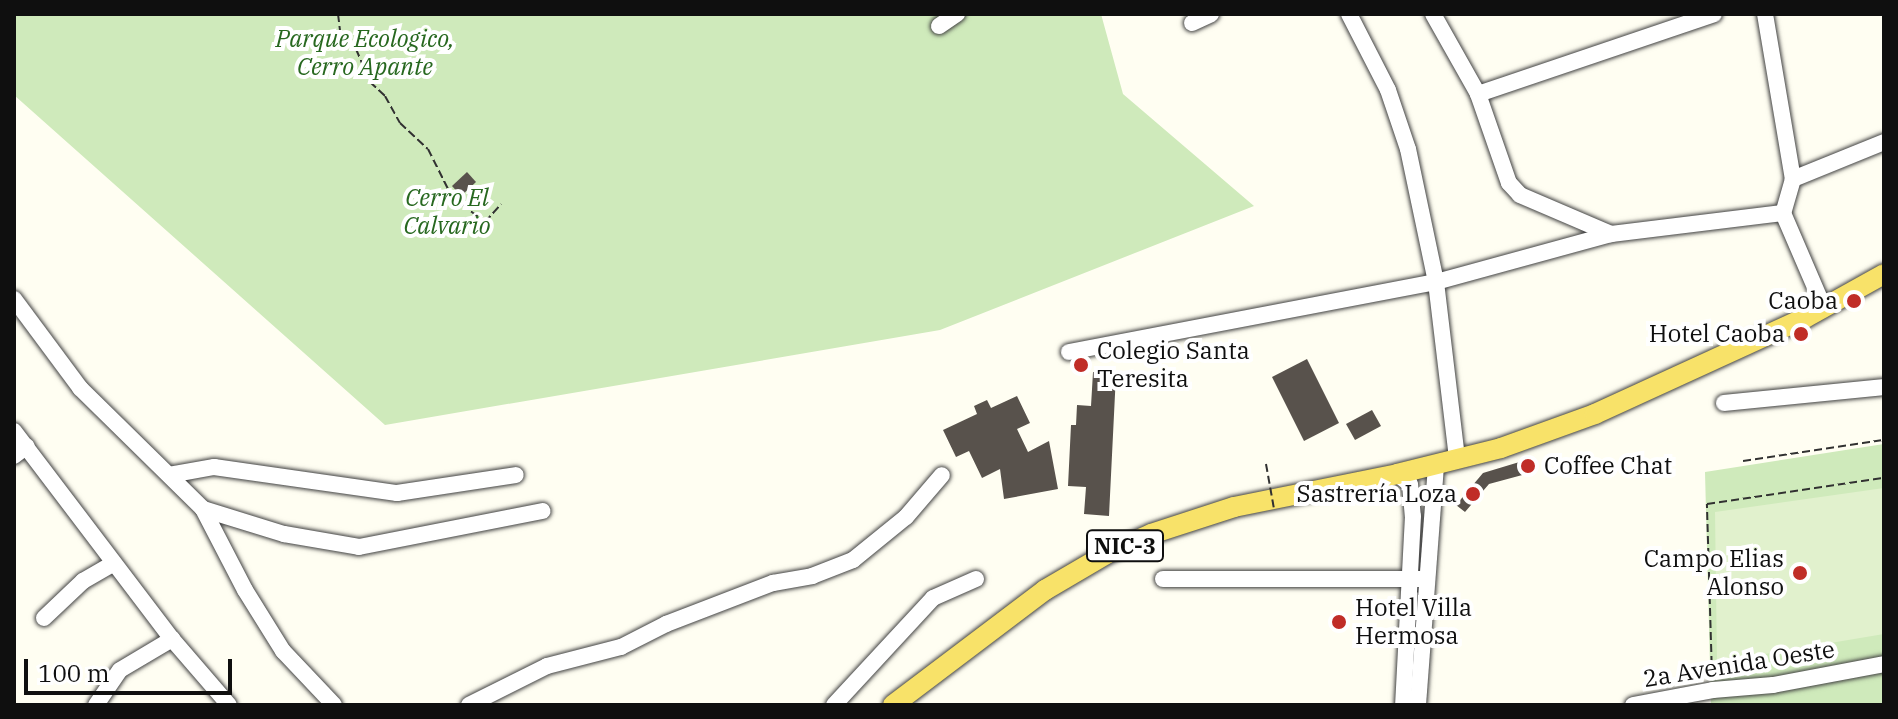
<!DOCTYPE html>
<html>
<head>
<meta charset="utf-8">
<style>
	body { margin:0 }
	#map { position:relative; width:1898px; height:719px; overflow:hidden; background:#fffef2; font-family:"IBM Plex Serif",serif }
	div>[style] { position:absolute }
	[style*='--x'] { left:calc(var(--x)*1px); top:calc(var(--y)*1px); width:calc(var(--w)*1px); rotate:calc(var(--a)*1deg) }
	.green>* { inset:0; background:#cfeabb }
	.pitch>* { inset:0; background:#e1f1cd }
	.building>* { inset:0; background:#58524c }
	.path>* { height:2px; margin-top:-1px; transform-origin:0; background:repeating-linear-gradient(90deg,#313131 0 8px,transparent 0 12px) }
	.roads { filter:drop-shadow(0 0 2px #424242) drop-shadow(0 0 2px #424242) }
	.minor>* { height:16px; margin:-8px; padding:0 8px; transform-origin:8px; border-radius:8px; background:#fff }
	.major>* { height:20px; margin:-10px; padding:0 10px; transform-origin:10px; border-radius:10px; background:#f8e269 }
	.path-bridge>* { height:2px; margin-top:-1px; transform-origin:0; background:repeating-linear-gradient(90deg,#313131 0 8px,transparent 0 12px) }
	.dots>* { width:22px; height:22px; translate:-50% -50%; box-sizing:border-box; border:4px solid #fff; border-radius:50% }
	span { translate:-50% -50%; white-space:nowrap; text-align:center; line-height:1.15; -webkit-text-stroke:8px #fff; paint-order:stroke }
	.shield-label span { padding:2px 6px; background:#fff; border:2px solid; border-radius:6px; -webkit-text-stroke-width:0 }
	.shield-label { font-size:22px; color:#0f0f0f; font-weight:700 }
	.park-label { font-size:24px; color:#27681f; font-style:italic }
	.poi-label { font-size:24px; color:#0f0f0f }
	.right { translate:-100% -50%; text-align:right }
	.left { translate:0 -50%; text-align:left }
	.street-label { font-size:24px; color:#0f0f0f }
	.frame { position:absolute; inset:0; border:16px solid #0f0f0f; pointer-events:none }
	.scale { position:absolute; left:24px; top:659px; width:208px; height:36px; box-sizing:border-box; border:4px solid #0f0f0f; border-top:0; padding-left:10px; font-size:24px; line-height:28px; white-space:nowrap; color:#0f0f0f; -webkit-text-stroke:6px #fff; paint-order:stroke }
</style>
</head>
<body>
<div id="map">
	<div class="green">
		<div style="clip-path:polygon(14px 14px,1101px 14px,1123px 94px,1254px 206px,940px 330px,385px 425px,14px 95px)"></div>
		<div style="clip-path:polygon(1884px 444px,1884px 705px,1711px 705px,1705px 472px)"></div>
	</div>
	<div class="pitch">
		<div style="clip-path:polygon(1884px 488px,1884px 634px,1717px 662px,1715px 512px)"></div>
	</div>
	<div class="building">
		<div style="clip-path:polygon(467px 172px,476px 182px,461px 196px,452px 186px)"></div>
		<div style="clip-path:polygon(1307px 359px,1339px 423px,1304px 441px,1272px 377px)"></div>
		<div style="clip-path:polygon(1093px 372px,1116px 374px,1109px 516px,1084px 514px,1086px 487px,1068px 486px,1071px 425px,1076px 425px,1077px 405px,1091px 406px)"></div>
		<div style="clip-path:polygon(1017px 396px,1030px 423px,1017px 429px,1028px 452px,1049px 441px,1058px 489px,1004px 499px,1000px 469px,982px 478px,969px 451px,956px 457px,943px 430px,977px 414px,974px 406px,987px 400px,991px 408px)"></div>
		<div style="clip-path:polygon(1372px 410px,1381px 426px,1355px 440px,1346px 424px)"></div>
		<div style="clip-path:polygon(1533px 458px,1537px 471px,1489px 484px,1465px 512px,1456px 505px,1483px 473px)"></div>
	</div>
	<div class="path">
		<div style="--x:338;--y:14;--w:23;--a:83"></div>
		<div style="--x:341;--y:37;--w:19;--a:39"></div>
		<div style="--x:356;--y:49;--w:36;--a:67"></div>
		<div style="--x:370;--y:82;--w:21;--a:43"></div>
		<div style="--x:385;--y:96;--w:31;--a:61"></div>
		<div style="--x:400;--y:123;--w:38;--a:43"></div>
		<div style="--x:428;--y:149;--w:54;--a:63.4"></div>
		<div style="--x:452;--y:197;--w:41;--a:37.1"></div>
		<div style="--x:485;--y:222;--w:24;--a:-48"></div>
		<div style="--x:1743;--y:461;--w:143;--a:-8.5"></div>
		<div style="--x:1712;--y:676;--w:172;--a:-91.7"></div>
		<div style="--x:1707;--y:504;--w:179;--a:-8.4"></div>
	</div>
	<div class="roads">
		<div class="minor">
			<div style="--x:1349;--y:14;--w:85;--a:62.8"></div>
			<div style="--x:1388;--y:90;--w:62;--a:71.3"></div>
			<div style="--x:1408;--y:149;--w:136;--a:78.1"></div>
			<div style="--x:1436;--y:282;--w:178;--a:83.2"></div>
			<div style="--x:1433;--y:14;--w:92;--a:60.6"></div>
			<div style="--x:1478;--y:94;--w:94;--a:70.8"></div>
			<div style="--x:1509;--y:183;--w:16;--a:47"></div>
			<div style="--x:1520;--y:195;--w:99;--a:23.2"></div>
			<div style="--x:1765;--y:14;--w:167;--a:80.4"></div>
			<div style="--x:1793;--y:179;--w:35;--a:106"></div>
			<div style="--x:1783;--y:213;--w:103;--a:66.7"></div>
			<div style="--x:1192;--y:23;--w:21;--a:-25"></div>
			<div style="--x:939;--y:26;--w:22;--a:-34"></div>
			<div style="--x:1478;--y:94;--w:249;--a:-18.7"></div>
			<div style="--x:1793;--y:179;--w:98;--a:-22.1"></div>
			<div style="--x:14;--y:299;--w:111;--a:53.4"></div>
			<div style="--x:80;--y:388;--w:173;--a:44.5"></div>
			<div style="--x:203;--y:509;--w:91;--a:62.6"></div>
			<div style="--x:245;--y:590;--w:72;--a:58.1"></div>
			<div style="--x:283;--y:651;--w:74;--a:46.6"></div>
			<div style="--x:1069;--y:352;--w:374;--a:-10.8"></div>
			<div style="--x:1436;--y:282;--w:181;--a:-15.3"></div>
			<div style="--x:1611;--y:234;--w:173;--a:-7"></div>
			<div style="--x:1724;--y:403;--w:161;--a:-5.7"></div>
			<div style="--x:14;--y:431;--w:261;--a:52.8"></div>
			<div style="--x:172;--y:639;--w:87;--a:49.2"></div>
			<div style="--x:14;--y:456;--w:16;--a:-38"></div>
			<div style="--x:1397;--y:474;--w:16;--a:38"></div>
			<div style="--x:1410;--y:484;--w:32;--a:85"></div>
			<div style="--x:1413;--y:516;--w:189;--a:93"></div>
			<div style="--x:169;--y:475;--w:46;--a:-10.1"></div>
			<div style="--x:214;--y:467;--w:185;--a:8.1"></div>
			<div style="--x:397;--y:493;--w:120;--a:-8.6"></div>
			<div style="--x:203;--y:509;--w:85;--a:17.2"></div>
			<div style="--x:284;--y:534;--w:76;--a:9.8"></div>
			<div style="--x:359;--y:547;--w:187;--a:-11.1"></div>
			<div style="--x:1163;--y:579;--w:263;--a:0"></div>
			<div style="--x:44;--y:618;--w:54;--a:-43.5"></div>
			<div style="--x:83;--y:581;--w:34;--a:-30"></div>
			<div style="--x:96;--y:705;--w:42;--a:-55.6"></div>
			<div style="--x:120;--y:670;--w:61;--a:-30.8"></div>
			<div style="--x:469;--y:705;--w:87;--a:-26.6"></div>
			<div style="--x:547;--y:666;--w:76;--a:-14.4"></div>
			<div style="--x:621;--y:647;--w:51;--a:-27.1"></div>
			<div style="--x:666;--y:624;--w:115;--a:-21"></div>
			<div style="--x:773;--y:583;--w:40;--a:-10"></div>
			<div style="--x:812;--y:576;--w:44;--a:-21.3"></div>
			<div style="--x:853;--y:560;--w:68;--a:-39.1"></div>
			<div style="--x:906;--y:517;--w:55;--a:-49.4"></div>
			<div style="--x:834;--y:705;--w:146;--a:-47.2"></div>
			<div style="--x:933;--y:598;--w:47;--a:-23.8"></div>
			<div style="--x:1418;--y:705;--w:241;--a:-85.7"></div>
			<div style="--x:1633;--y:705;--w:81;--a:-10.6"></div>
			<div style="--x:1713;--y:690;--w:60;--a:-4.8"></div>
			<div style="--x:1773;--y:685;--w:113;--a:-10.7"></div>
		</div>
		<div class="major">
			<div style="--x:893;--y:705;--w:191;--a:-37.1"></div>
			<div style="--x:1045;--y:590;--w:73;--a:-30.4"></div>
			<div style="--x:1108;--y:553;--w:47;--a:-23.8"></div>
			<div style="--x:1151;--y:534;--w:87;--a:-18"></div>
			<div style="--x:1234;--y:507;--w:166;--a:-11.4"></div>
			<div style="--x:1397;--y:474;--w:107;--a:-14"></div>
			<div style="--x:1501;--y:448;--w:100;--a:-19.9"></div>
			<div style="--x:1595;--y:414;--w:231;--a:-24.6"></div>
			<div style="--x:1805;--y:318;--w:90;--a:-29.1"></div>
		</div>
	</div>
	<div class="path-bridge">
		<div style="--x:1266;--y:464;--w:46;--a:79.9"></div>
	</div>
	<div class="dots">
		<div style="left:1854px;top:301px;background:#c02d27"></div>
		<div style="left:1801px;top:334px;background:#c02d27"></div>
		<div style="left:1081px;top:365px;background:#c02d27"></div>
		<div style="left:1528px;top:466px;background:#c02d27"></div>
		<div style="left:1473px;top:494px;background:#c02d27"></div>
		<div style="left:1800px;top:573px;background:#c02d27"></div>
		<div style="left:1339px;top:622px;background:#c02d27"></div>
	</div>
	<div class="shield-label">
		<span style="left:1125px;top:546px">NIC-3</span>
	</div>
	<div class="park-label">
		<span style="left:365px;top:53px">Parque Ecologico,<br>Cerro Apante</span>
		<span style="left:447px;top:212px">Cerro El<br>Calvario</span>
	</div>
	<div class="poi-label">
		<span class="right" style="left:1838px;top:301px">Caoba</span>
		<span class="right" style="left:1785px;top:334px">Hotel Caoba</span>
		<span class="left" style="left:1097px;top:365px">Colegio Santa<br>Teresita</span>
		<span class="left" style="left:1544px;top:466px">Coffee Chat</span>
		<span class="right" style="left:1457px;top:494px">Sastrería Loza</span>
		<span class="right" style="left:1784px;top:573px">Campo Elias<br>Alonso</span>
		<span class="left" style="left:1355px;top:622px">Hotel Villa<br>Hermosa</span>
	</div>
	<div class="street-label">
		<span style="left:1739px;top:664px;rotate:-9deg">2a Avenida Oeste</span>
	</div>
	<div class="frame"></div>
	<div class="scale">100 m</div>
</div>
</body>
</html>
